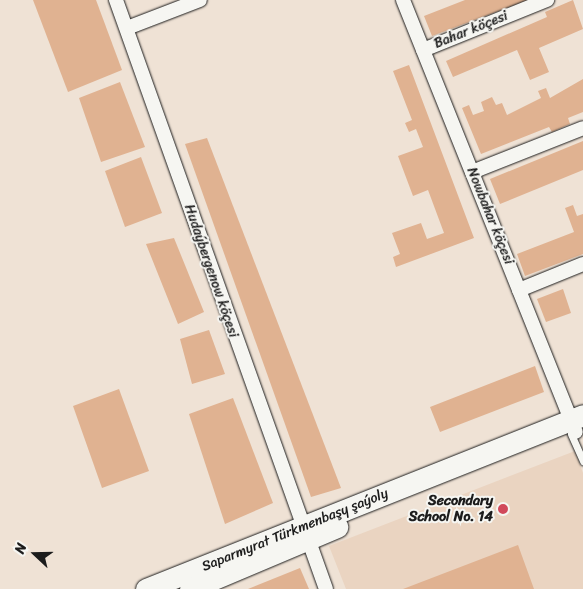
<!DOCTYPE html>
<html>
<head>
<meta charset="utf-8">
<style>
	body { margin:0 }
	#map { position:relative; width:583px; height:589px; overflow:hidden; background:#efe2d5; font-family:Sriracha,sans-serif }
	div>[style] { position:absolute }
	[style*='--x'] { left:calc(var(--x)*1px); top:calc(var(--y)*1px); width:calc(var(--w)*1px); rotate:calc(var(--a)*1deg) }
	.built>* { inset:0; background:#ead4c1 }
	.building>* { inset:0; background:#e0b291 }
	.roads { filter:drop-shadow(0 0 1px #1c1c1c) drop-shadow(0 0 1px #1c1c1c) }
	.service>* { height:7px; margin:-3.5px; padding:0 3.5px; transform-origin:3.5px; border-radius:3.5px; background:#f6f6f2 }
	.minor>* { height:14px; margin:-7px; padding:0 7px; transform-origin:7px; border-radius:7px; background:#f6f6f2 }
	.primary>* { height:21px; margin:-10.5px; padding:0 10.5px; transform-origin:10.5px; border-radius:10.5px; background:#f6f6f2 }
	.dots>* { width:14px; height:14px; translate:-50% -50%; box-sizing:border-box; border:2px solid #f6f6f2; border-radius:50% }
	span { translate:-50% -50%; white-space:nowrap; text-align:center; line-height:1.15; -webkit-text-stroke:4px #f6f6f2; paint-order:stroke }
	.street-label { font-size:14px; color:#1c1c1c }
	.poi-label { font-size:14px; color:#1c1c1c; font-weight:700 }
	.right { translate:-100% -50%; text-align:right }
	.north { position:absolute; left:10px; top:529px; width:50px; height:50px; -webkit-text-stroke:4px #f6f6f2; paint-order:stroke; rotate:291deg; font-size:14px; font-weight:700; line-height:20px; text-align:center; color:#1c1c1c }
	.north::after { content:''; display:block; margin:auto; width:18px; height:22px; background:#1c1c1c; clip-path:polygon(50% 0,100% 100%,50% 72%,0 100%) }
</style>
</head>
<body>
<div id="map">
	<div class="built">
		<div style="clip-path:polygon(575px 451px,583px 473px,583px 589px,346px 589px,329px 546px)"></div>
	</div>
	<div class="building">
		<div style="clip-path:polygon(33px 0,96px 0,122px 70px,68px 92px)"></div>
		<div style="clip-path:polygon(465px 0,528px 0,432px 36px,424px 16px)"></div>
		<div style="clip-path:polygon(573px 0,583px 29px,539px 48px,549px 72px,530px 80px,517px 50px,453px 77px,446px 61px,547px 17px,545px 12px)"></div>
		<div style="clip-path:polygon(409px 65px,474px 238px,396px 267px,393px 257px,400px 254px,392px 233px,421px 223px,427px 239px,444px 233px,428px 190px,413px 196px,398px 156px,423px 147px,416px 129px,409px 132px,405px 123px,412px 120px,393px 71px)"></div>
		<div style="clip-path:polygon(583px 79px,583px 112px,568px 118px,570px 124px,552px 132px,549px 127px,481px 154px,462px 108px,469px 105px,473px 115px,484px 111px,481px 102px,492px 97px,496px 105px,502px 103px,507px 115px,541px 98px,538px 91px,546px 88px,550px 98px)"></div>
		<div style="clip-path:polygon(120px 82px,145px 147px,101px 162px,79px 98px)"></div>
		<div style="clip-path:polygon(207px 138px,341px 488px,311px 497px,185px 144px)"></div>
		<div style="clip-path:polygon(583px 141px,583px 170px,500px 204px,490px 179px)"></div>
		<div style="clip-path:polygon(141px 157px,162px 213px,125px 227px,105px 171px)"></div>
		<div style="clip-path:polygon(573px 205px,577px 216px,583px 214px,583px 254px,525px 276px,517px 254px,574px 232px,565px 208px)"></div>
		<div style="clip-path:polygon(174px 238px,204px 312px,178px 324px,146px 244px)"></div>
		<div style="clip-path:polygon(563px 289px,571px 313px,546px 322px,537px 299px)"></div>
		<div style="clip-path:polygon(209px 330px,225px 374px,192px 384px,180px 339px)"></div>
		<div style="clip-path:polygon(535px 366px,544px 392px,440px 432px,430px 407px)"></div>
		<div style="clip-path:polygon(119px 389px,149px 471px,102px 488px,73px 406px)"></div>
		<div style="clip-path:polygon(233px 398px,273px 503px,225px 524px,189px 414px)"></div>
		<div style="clip-path:polygon(518px 545px,534px 589px,403px 589px)"></div>
		<div style="clip-path:polygon(300px 568px,309px 589px,248px 589px)"></div>
	</div>
	<div class="roads">
		<div class="service">
			<div style="--x:571;--y:434;--w:30;--a:66"></div>
		</div>
		<div class="minor">
			<div style="--x:116;--y:0;--w:625;--a:70.38"></div>
			<div style="--x:403;--y:0;--w:465;--a:68.2"></div>
			<div style="--x:127;--y:28;--w:78;--a:-21"></div>
			<div style="--x:423;--y:50;--w:134;--a:-22"></div>
			<div style="--x:472;--y:172;--w:119;--a:-21.6"></div>
			<div style="--x:519;--y:290;--w:69;--a:-22.1"></div>
		</div>
		<div class="primary">
			<div style="--x:146;--y:589;--w:470;--a:-21.7"></div>
			<div style="--x:190;--y:589;--w:160;--a:-22.9"></div>
		</div>
	</div>
	<div class="dots">
		<div style="left:503px;top:509px;background:#d1495b"></div>
	</div>
	<div class="street-label">
		<span style="left:471px;top:30px;rotate:-22deg">Bahar köçesi</span>
		<span style="left:490px;top:216px;rotate:68deg">Nowbahar köçesi</span>
		<span style="left:211px;top:271px;rotate:71deg">Hudaýbergenow köçesi</span>
		<span style="left:295px;top:530px;rotate:-22deg">Saparmyrat Türkmenbaşy şaýoly</span>
	</div>
	<div class="poi-label">
		<span class="right" style="left:493px;top:509px">Secondary<br>School No. 14</span>
	</div>
	<div class="north">N</div>
</div>
</body>
</html>
